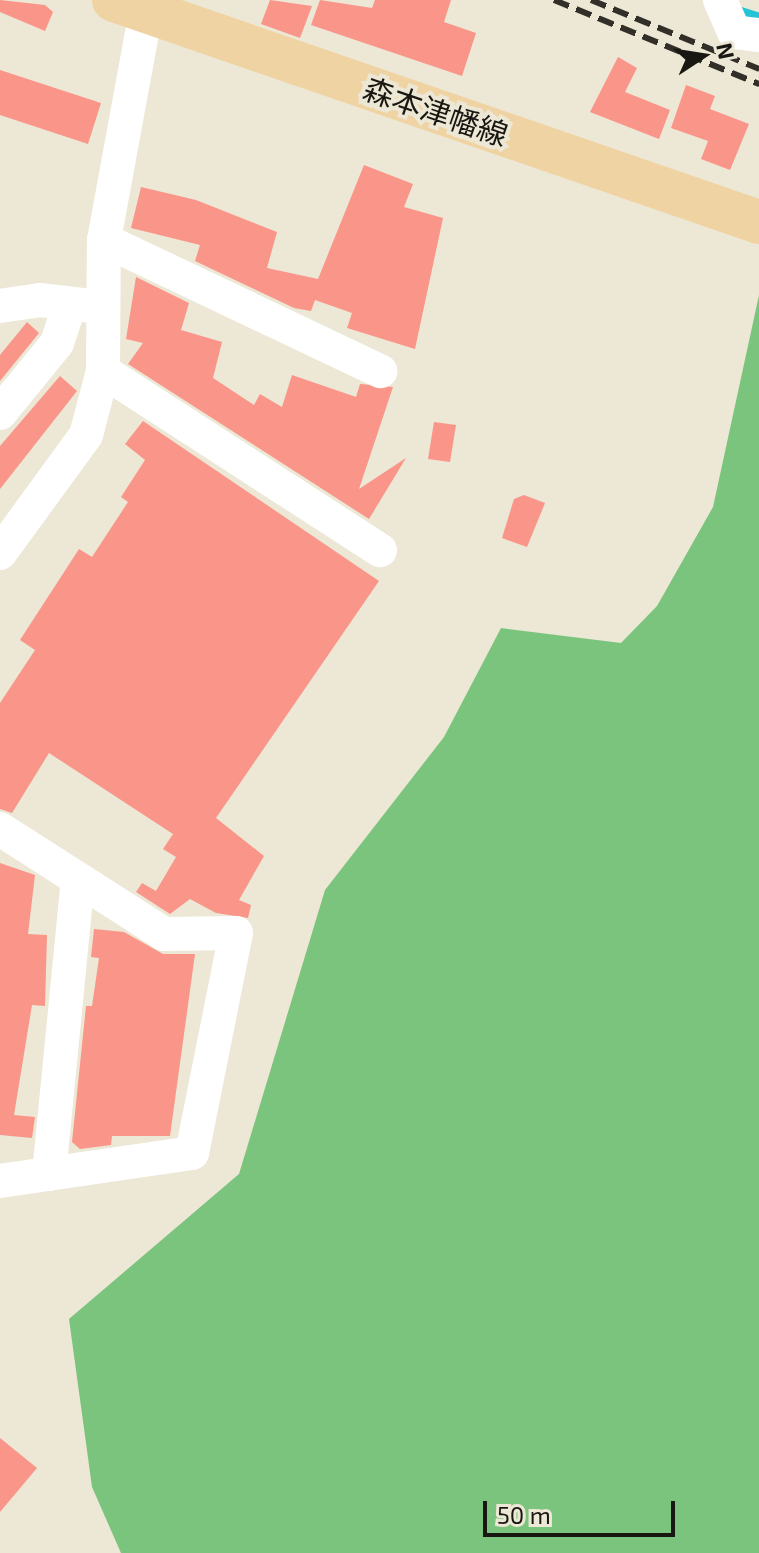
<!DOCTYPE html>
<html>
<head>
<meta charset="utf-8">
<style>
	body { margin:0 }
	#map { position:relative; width:759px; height:1553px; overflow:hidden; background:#ede7d5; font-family:"Exo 2","Noto Sans JP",sans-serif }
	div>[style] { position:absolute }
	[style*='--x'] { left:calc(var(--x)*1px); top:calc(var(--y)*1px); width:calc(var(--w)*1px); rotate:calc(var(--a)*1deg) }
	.forest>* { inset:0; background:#7bc47d }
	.stream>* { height:8px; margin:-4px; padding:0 4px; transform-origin:4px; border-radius:4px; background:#24c3d6 }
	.building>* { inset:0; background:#fa958a }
	.minor>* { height:34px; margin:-17px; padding:0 17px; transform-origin:17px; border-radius:17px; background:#fff }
	.major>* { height:44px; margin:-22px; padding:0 22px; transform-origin:22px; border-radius:22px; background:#f0d3a3 }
	.rail>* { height:6px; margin-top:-3px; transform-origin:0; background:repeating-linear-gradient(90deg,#312f27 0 16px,transparent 0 24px) }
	span { translate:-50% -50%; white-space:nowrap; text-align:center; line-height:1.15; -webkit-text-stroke:8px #ede7d5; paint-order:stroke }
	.street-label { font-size:30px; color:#191711 }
	.north { position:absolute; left:663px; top:16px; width:80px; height:80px; -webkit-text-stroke:6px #ede7d5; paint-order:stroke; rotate:78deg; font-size:22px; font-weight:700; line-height:32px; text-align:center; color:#191711 }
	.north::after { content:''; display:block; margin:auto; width:28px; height:36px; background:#191711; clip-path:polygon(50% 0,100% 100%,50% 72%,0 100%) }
	.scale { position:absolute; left:483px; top:1501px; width:192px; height:36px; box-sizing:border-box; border:4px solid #191711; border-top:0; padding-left:10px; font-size:24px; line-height:28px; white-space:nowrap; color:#191711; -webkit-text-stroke:6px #ede7d5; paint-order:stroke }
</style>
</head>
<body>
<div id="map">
	<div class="forest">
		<div style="clip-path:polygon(759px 295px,759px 1553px,121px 1553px,92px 1487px,69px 1319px,239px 1174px,325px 890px,444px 737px,501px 628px,621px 643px,657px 606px,713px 507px)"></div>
	</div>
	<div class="stream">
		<div style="--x:735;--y:9;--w:25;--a:18"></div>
	</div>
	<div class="building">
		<div style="clip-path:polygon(0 0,45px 5px,53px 12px,45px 31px,0 12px)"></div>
		<div style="clip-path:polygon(270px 0,312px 6px,300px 38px,261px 24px)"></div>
		<div style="clip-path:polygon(320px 0,372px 8px,375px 0,451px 0,444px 22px,476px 33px,462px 76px,311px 25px)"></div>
		<div style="clip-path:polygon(618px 57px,637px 68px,625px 92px,670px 110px,659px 139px,590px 112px)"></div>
		<div style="clip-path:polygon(0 70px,101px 103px,88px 144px,0 115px)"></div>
		<div style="clip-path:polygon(686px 85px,715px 96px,710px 109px,749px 124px,730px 170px,701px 159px,708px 141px,671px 128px)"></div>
		<div style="clip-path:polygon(364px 165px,413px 184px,404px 207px,443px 218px,415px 349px,347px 328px,352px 313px,315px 300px,311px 311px,294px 308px,195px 261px,200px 245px,131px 228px,141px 187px,196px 200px,277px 232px,267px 268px,318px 279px)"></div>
		<div style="clip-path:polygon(136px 277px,189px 303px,181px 330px,222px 342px,213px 378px,254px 405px,260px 394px,282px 407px,292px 375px,356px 397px,360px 384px,393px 387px,359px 489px,406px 458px,369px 519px,128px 364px,143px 343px,126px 339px)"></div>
		<div style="clip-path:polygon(27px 322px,39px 333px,0 381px,0 355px)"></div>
		<div style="clip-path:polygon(60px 376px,77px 391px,0 489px,0 446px)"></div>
		<div style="clip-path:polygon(143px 421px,379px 581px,216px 818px,264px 856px,239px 900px,251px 905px,248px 918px,216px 913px,190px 899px,170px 914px,136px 892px,142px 883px,156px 891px,176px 857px,163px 849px,173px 834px,49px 753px,12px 813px,0 809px,0 703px,35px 650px,20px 640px,79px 549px,92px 557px,128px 502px,121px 497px,145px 460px,125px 444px)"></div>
		<div style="clip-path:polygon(434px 422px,456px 425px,450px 462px,428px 459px)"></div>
		<div style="clip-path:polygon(524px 495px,545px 503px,527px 547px,502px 538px,514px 499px)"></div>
		<div style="clip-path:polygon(0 863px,35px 875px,28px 934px,47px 935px,45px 1006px,32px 1005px,14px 1115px,35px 1117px,32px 1138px,0 1135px)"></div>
		<div style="clip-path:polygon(94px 929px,124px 932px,163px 954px,195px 954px,170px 1136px,112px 1136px,111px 1145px,80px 1149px,72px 1142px,86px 1006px,92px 1006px,99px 958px,91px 957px)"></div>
		<div style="clip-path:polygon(0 1438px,37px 1468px,0 1512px)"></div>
	</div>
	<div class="minor">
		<div style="--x:720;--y:0;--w:35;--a:66"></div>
		<div style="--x:734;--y:32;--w:25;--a:7"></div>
		<div style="--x:104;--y:240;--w:306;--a:25.4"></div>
		<div style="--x:0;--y:306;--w:40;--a:-8.5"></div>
		<div style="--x:40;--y:300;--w:51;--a:6.7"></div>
		<div style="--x:103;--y:371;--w:330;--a:32.9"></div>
		<div style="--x:0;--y:413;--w:90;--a:-50.8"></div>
		<div style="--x:57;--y:343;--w:41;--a:-71.6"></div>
		<div style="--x:0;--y:553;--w:146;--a:-53.9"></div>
		<div style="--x:86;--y:435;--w:66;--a:-75.1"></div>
		<div style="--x:103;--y:371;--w:131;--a:-89.6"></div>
		<div style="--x:104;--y:240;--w:233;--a:-79.6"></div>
		<div style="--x:0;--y:829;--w:195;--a:32.6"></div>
		<div style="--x:164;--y:934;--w:72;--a:-0.8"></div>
		<div style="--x:236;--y:933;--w:224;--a:101.3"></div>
		<div style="--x:192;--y:1153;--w:194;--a:171.7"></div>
		<div style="--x:49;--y:1174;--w:296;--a:-84.4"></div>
	</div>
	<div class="major">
		<div style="--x:114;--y:0;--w:682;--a:18.99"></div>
	</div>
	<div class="rail">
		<div style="--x:554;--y:0;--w:222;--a:22.3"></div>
		<div style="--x:591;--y:0;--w:182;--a:22.3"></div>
	</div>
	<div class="street-label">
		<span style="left:436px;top:111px;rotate:19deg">森本津幡線</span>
	</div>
	<div class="north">N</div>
	<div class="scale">50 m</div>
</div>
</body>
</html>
